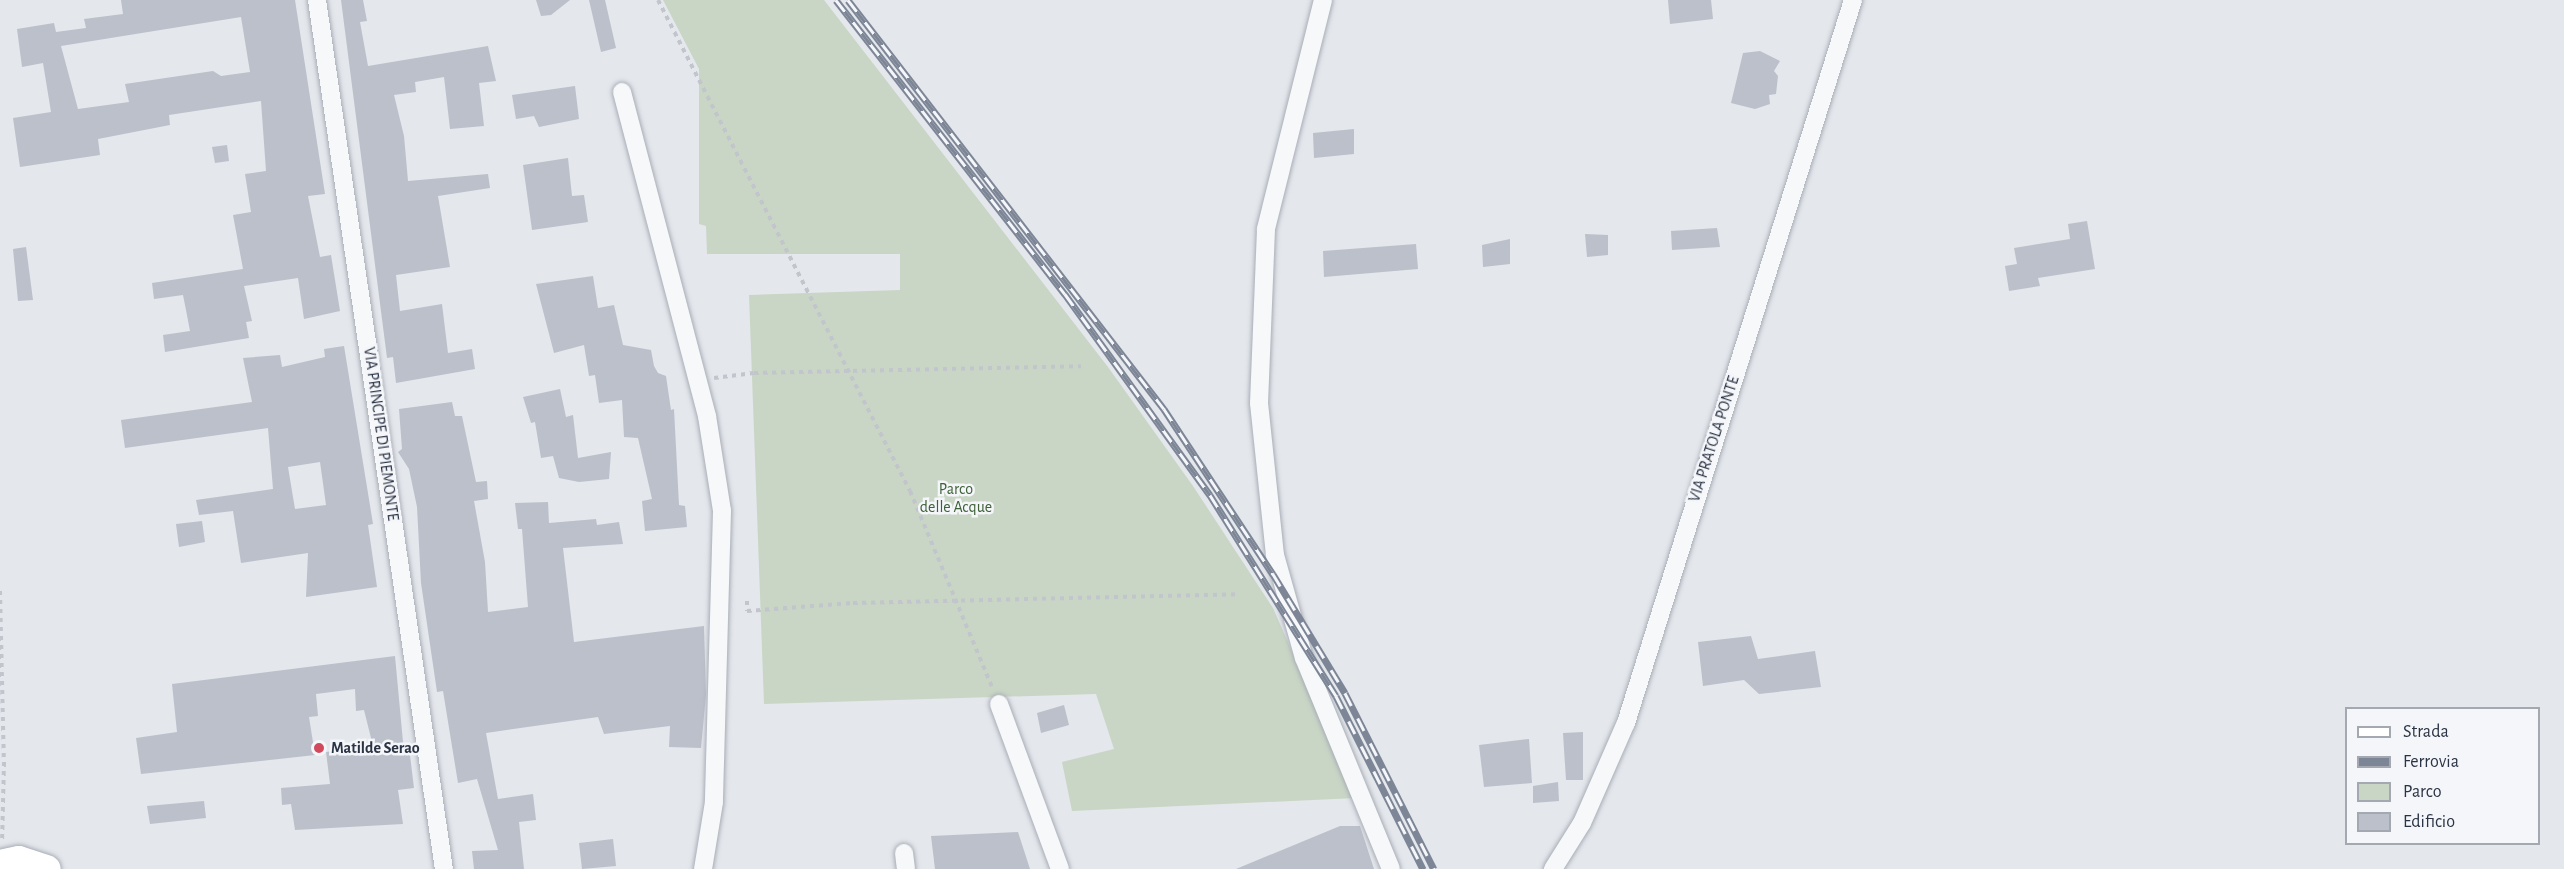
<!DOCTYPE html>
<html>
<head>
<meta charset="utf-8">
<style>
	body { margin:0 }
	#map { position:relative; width:2564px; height:869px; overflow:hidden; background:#e4e7ec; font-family:"Alegreya Sans",sans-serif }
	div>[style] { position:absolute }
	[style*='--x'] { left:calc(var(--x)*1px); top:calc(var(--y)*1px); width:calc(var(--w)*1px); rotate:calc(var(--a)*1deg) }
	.green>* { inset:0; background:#c9d6c5 }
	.building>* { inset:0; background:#bbc0ca }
	.path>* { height:4px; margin-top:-2px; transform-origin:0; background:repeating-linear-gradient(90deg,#c2c5cb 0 4.5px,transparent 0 9px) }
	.roads { filter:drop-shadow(0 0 2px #a9aeb7) drop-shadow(0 0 2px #a9aeb7) }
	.street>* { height:18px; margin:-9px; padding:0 9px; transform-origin:9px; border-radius:9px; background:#f7f8fa }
	.primary>* { height:28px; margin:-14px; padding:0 14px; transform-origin:14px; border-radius:14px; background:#fff }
	.rail>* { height:7px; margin-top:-3.5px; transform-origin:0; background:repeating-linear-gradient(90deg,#f4f6f9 0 14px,#7d8696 0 28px); box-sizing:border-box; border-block:2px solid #7d8696 }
	.dots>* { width:16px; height:16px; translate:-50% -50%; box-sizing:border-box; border:3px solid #f4f6f9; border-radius:50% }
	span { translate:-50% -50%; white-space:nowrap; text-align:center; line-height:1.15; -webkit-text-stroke:5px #f4f6f9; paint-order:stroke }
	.street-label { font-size:16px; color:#2b3445 }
	.park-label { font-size:16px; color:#3f6138 }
	.poi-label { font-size:16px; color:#2b3445; font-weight:700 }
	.left { translate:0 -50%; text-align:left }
	.legend { position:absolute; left:2345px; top:707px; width:195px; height:138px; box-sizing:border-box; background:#f4f6f9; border:2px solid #a4a8b1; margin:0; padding:8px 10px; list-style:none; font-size:18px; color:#2b3445 }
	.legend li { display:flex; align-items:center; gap:12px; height:30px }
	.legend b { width:30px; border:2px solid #a4a8b1 }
</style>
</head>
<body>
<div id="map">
	<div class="green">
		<div style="clip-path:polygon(663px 0,824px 0,1108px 367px,1193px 486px,1273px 608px,1356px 798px,1072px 811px,1062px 762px,1114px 749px,1096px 694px,764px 704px,749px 295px,900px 290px,900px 254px,707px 254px,706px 226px,699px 224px,699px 69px)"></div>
	</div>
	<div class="building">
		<div style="clip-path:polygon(evenodd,121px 0,295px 0,325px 194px,308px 196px,320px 257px,331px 255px,340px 311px,304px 319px,298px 278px,244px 286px,252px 321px,246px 322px,249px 338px,165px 352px,163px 335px,190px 331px,186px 310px,183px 295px,154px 299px,152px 283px,243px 269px,233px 215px,251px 212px,245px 174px,266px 171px,261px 101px,169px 115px,170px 125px,98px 139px,100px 155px,20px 167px,13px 118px,51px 112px,43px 63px,22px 67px,17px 29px,54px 23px,56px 32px,86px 28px,84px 19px,123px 14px,121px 0,241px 17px,250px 72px,221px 76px,213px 71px,125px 84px,129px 102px,78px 109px,61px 46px,241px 17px)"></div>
		<div style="clip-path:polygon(341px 0,363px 0,367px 21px,360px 22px,368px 66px,488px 46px,496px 81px,479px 83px,484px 126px,450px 129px,444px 77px,415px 82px,416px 92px,394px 95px,404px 136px,408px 181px,488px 174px,490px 188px,438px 196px,450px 267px,396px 275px,400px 311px,442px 304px,448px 353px,472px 349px,475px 369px,396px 383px,393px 357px,387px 358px)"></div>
		<div style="clip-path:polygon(536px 0,570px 0,551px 15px,541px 16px)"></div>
		<div style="clip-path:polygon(589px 0,605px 0,616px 48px,601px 52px)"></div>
		<div style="clip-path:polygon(1668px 0,1711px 0,1713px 19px,1670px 24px)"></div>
		<div style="clip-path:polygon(1760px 51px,1780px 61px,1774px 71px,1778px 76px,1776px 94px,1769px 95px,1770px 104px,1755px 109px,1731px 103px,1743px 53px)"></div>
		<div style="clip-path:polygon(575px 86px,579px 119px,539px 127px,534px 116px,516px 119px,512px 95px)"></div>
		<div style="clip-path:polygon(1354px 129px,1354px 154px,1314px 158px,1313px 133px)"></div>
		<div style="clip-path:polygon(227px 145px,229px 161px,215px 163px,212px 147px)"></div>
		<div style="clip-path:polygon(568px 158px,572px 196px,584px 195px,588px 222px,532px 230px,523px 165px)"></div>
		<div style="clip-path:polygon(2087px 221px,2095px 269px,2038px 278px,2040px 286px,2009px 291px,2005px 266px,2017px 264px,2014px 248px,2070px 239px,2068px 224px)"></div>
		<div style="clip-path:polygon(1717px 228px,1720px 247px,1672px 250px,1671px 231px)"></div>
		<div style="clip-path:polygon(1585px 234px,1608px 235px,1608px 255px,1587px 257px)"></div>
		<div style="clip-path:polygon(1510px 239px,1510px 264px,1483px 267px,1482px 245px)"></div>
		<div style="clip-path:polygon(1416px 244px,1418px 269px,1324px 277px,1323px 251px)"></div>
		<div style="clip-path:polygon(26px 247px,33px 300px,18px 301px,13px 249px)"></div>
		<div style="clip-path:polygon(593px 276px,598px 308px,614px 305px,623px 345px,651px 350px,654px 366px,658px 373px,666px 376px,671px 410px,674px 409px,679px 505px,685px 506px,687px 527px,645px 531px,642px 501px,652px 499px,638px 438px,624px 437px,622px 400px,599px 403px,595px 375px,589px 376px,584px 345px,554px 353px,536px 284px)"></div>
		<div style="clip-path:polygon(evenodd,344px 346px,373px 524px,368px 525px,377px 587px,306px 597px,308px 553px,241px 563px,233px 511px,199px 515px,196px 500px,273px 489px,268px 428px,125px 448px,121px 420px,252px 402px,243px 358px,280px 355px,282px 367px,325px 357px,324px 349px,344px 346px,320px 462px,326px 505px,295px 509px,288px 467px,320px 462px)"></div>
		<div style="clip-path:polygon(560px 389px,566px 417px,573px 415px,578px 458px,611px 452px,609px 479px,579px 482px,559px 478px,553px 456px,541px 458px,535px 422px,531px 423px,523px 397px)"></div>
		<div style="clip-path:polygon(452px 402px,455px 416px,462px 416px,476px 482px,487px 481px,488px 499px,474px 501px,485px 562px,488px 612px,528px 607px,522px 529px,518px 529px,515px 503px,548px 502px,549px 523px,596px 519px,597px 525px,619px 522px,623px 544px,563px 548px,574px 642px,704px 626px,706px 695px,701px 748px,669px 747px,670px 726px,604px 734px,598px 717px,486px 733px,498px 799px,533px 794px,536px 820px,519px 822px,524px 869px,474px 869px,472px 851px,498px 850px,477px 779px,458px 783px,443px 691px,437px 692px,421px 583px,417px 507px,409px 469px,398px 452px,402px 449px,399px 409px)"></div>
		<div style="clip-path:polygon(202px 521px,205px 542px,179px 547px,176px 524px)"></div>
		<div style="clip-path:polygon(1751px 636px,1758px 659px,1815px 651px,1821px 687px,1759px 694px,1744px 680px,1703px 686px,1698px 642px)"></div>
		<div style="clip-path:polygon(395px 656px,403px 742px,409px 747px,414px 788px,398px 790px,403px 824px,295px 830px,291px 804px,282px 805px,281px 788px,330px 784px,326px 752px,373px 746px,364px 710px,356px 711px,355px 689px,316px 694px,318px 716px,309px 717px,315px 755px,141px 774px,136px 738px,177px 732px,172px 684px)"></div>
		<div style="clip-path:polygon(1064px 705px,1069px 725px,1041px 733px,1037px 713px)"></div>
		<div style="clip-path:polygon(1583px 732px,1583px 780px,1566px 780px,1563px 733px)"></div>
		<div style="clip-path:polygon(1529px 739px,1532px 783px,1484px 787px,1479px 745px)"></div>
		<div style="clip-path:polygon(1558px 782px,1559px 801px,1533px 803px,1533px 786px)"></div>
		<div style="clip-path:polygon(204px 801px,206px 818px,150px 824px,147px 806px)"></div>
		<div style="clip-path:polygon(1340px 826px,1360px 826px,1374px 869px,1236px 869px)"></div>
		<div style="clip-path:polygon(1018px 832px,1030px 869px,935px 869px,931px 836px)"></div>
		<div style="clip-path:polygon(613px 839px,616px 866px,582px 869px,579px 843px)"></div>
	</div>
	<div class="path">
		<div style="--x:658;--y:0;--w:552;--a:62.83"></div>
		<div style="--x:910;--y:491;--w:215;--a:67.3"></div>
		<div style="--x:714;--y:378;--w:40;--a:-7.1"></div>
		<div style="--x:754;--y:373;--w:327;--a:-1.2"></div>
		<div style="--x:0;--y:591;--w:171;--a:88.7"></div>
		<div style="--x:4;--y:762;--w:80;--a:91.4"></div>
		<div style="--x:747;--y:601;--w:10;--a:90"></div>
		<div style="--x:747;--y:611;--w:106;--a:-4.3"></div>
		<div style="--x:853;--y:603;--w:386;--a:-1.3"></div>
	</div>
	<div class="roads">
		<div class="street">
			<div style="--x:317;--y:0;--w:878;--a:81.69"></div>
			<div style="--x:1323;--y:0;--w:236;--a:104"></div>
			<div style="--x:1266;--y:229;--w:174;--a:92.3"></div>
			<div style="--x:1259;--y:403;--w:153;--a:84"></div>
			<div style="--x:1275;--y:555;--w:107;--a:74.3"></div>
			<div style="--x:1304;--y:658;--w:228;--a:67.6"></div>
			<div style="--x:622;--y:92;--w:335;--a:75.3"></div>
			<div style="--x:707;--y:416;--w:96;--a:81"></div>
			<div style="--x:722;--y:511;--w:291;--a:91.6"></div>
			<div style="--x:714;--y:802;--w:68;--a:99.3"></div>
			<div style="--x:999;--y:704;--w:176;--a:69.7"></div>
			<div style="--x:904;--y:853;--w:16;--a:83"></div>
			<div style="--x:1553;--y:869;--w:54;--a:-57.8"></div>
			<div style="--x:1582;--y:823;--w:109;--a:-66.3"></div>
			<div style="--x:1626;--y:723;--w:758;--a:-72.57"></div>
		</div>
		<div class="primary">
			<div style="--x:0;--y:864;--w:19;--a:-12"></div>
			<div style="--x:19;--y:860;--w:29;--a:18"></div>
		</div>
	</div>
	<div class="rail">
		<div style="--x:836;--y:0;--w:373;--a:52.1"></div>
		<div style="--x:1065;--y:294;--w:248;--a:54.2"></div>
		<div style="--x:1210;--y:495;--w:237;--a:57.9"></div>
		<div style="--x:1336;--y:696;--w:194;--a:63.3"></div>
		<div style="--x:848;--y:0;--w:517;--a:52.31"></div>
		<div style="--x:1164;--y:409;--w:198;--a:56.6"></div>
		<div style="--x:1273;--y:574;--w:139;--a:58.8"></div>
		<div style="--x:1345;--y:693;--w:197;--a:63.2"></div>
	</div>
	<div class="dots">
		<div style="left:319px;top:748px;background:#d1495b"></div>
	</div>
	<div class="street-label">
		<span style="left:381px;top:434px;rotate:82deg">VIA PRINCIPE DI PIEMONTE</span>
		<span style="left:1714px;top:439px;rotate:-72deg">VIA PRATOLA PONTE</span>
	</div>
	<div class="park-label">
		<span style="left:956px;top:498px">Parco<br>delle Acque</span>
	</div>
	<div class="poi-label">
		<span class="left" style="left:331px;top:748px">Matilde Serao</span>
	</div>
	<ul class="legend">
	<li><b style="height:8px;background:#fff"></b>Strada</li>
	<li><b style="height:8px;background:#7d8696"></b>Ferrovia</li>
	<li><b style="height:16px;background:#c9d6c5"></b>Parco</li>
	<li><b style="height:16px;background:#bbc0ca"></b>Edificio</li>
	</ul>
</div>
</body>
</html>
